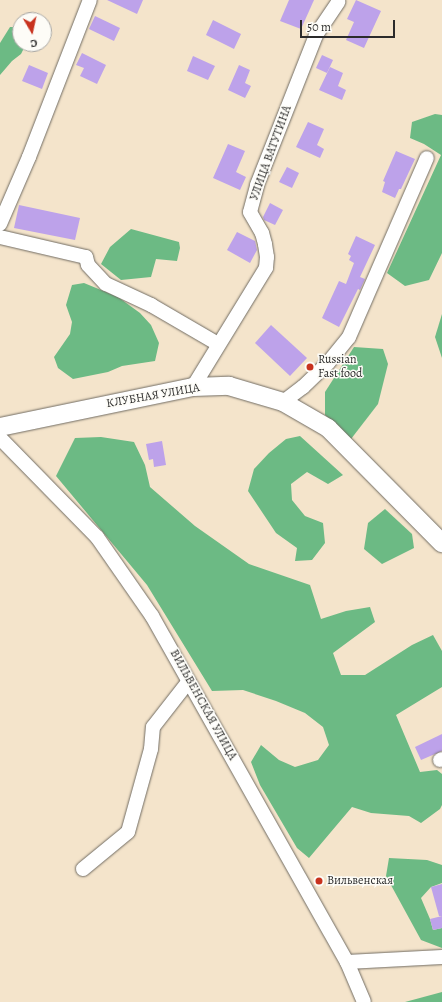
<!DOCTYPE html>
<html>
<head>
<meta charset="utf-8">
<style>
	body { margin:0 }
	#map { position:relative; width:442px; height:1002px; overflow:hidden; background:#f4e4cb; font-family:Alegreya,serif }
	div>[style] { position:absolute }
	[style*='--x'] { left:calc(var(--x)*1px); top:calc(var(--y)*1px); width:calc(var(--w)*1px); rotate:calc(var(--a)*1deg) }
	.forest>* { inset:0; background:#6cba84 }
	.building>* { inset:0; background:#bda2ea }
	.roads { filter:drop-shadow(0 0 1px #716c63) drop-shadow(0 0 1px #716c63) }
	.minor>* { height:14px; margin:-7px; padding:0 7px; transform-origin:7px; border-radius:7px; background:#fff }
	.major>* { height:18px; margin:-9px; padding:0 9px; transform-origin:9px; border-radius:9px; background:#fff }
	.dots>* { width:11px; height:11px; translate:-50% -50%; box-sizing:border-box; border:2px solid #fdfcf7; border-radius:50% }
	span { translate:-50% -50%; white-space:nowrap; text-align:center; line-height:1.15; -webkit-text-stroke:3px #fdfcf7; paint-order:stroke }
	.street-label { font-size:12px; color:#2b2b2b }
	.poi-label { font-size:12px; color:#2b2b2b }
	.left { translate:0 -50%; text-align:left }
	.north { position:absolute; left:12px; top:12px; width:40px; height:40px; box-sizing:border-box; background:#fdfcf7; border:1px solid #a9a8a5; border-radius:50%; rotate:171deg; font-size:11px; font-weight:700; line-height:16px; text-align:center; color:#2b2b2b }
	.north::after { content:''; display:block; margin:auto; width:14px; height:18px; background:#c8321e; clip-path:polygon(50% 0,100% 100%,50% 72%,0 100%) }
	.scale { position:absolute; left:300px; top:20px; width:95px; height:18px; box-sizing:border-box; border:2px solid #2b2b2b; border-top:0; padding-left:5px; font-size:12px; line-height:14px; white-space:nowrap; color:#2b2b2b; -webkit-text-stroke:3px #fdfcf7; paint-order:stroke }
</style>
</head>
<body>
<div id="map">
	<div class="forest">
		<div style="clip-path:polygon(10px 27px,20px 27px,20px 44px,26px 44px,21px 54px,12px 61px,0 75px,0 43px)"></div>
		<div style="clip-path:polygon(435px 114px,442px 115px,442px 253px,429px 280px,405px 286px,387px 273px,441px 155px,424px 144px,410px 138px,412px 122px)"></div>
		<div style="clip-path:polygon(131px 229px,179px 242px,180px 248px,177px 261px,156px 259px,151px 277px,121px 280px,101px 264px,110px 247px)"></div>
		<div style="clip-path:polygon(84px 283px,118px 297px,140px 313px,151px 325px,159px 343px,155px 361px,122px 366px,108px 372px,73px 379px,58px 368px,54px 357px,70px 334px,72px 322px,66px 305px,72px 285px)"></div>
		<div style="clip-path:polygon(442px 314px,442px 358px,435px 337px)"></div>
		<div style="clip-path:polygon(354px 347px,383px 349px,388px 364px,378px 404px,351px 439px,325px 415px,325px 392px)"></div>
		<div style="clip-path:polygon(300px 436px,343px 475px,328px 484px,307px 472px,291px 484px,292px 500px,305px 516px,323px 523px,325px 543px,312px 560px,295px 561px,297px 548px,276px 533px,248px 491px,254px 469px,269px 453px,286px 439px)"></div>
		<div style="clip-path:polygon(101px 437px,134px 442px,145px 465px,150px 487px,195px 526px,249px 564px,310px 585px,321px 619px,346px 611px,370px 607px,375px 622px,333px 653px,341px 675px,365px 675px,412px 645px,433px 635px,442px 651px,442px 687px,396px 715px,420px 772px,437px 770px,442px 774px,442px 805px,440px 809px,421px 823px,409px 816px,371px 813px,352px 807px,309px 858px,297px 848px,260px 785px,251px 762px,261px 745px,279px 760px,295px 767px,318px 760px,329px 745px,323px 727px,305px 713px,276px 701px,243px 690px,212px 691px,147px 585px,56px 476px,75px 438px)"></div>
		<div style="clip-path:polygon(385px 509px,412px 534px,414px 548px,382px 564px,364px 549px,368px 523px)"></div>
		<div style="clip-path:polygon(389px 858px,427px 860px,442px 865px,442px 883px,431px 887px,421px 898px,430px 919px,433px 930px,442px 928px,442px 948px,421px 940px,386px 876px)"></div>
		<div style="clip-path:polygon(442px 992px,442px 1002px,405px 1002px)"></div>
	</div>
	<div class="building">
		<div style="clip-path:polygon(107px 0,143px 0,137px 14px)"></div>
		<div style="clip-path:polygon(289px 0,314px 0,301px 29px,280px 21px)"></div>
		<div style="clip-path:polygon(356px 0,381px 11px,364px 48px,346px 40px,354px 22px,347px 19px)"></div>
		<div style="clip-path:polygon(95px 16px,120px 28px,114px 41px,89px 29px)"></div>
		<div style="clip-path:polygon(213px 20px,241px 34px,234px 49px,206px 35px)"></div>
		<div style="clip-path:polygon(82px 53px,106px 65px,97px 84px,80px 76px,84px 68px,76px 65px)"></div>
		<div style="clip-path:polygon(322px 55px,333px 60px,327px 73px,316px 68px)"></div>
		<div style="clip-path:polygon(193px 56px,215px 66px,208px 80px,187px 71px)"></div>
		<div style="clip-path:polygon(29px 65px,48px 73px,42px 89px,22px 81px)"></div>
		<div style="clip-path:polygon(239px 65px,250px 70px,245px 83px,251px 86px,245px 98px,228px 90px)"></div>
		<div style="clip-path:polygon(330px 67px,343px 73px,338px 86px,346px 90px,342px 100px,319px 90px)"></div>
		<div style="clip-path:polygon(308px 122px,324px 129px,317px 145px,324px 149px,320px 158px,296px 147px)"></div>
		<div style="clip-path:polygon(228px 144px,245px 151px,236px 172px,246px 177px,240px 190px,213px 178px)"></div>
		<div style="clip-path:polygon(396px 151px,415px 159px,401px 189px,399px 189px,395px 198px,382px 192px,385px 182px,383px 181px)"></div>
		<div style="clip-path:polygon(287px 167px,299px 173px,292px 188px,279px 182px)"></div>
		<div style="clip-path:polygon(270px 203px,283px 210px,275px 225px,264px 220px,263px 217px)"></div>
		<div style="clip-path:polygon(19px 205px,80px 218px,75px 240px,14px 228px)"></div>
		<div style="clip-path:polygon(237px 232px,255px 241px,257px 250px,250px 263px,227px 250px)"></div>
		<div style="clip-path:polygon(356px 236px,375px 245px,360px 277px,365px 279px,360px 290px,358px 289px,339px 327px,322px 318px,339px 281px,346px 284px,354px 263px,349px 260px,351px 256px,348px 254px)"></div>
		<div style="clip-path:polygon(271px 325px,307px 358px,290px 376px,255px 343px)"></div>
		<div style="clip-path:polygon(162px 441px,166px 465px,154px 467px,153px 459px,149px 460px,146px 444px)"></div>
		<div style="clip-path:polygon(442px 734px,442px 751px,421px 760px,415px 747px)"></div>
		<div style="clip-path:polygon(442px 884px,442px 916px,439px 916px,431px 887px)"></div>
		<div style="clip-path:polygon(442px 916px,442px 928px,433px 930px,430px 919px)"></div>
	</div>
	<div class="roads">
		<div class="minor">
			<div style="--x:0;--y:224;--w:73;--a:-66.6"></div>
			<div style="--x:29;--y:157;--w:168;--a:-68.8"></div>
			<div style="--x:0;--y:237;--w:88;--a:13.1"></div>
			<div style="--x:86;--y:257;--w:8;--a:76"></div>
			<div style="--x:88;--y:265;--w:26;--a:47"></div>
			<div style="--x:106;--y:284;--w:50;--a:25"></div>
			<div style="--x:151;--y:305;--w:78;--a:30.2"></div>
			<div style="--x:193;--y:387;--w:140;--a:-58.5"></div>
			<div style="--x:266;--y:268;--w:11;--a:-85"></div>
			<div style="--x:267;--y:257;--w:13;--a:-99"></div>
			<div style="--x:265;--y:244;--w:11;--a:-105"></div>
			<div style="--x:262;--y:233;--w:24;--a:-120"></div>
			<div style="--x:250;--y:212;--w:28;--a:-75"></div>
			<div style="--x:257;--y:185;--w:161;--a:-68.5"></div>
			<div style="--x:316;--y:35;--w:40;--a:-56"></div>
			<div style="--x:283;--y:402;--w:25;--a:-37"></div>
			<div style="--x:303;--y:387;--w:35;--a:-44"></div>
			<div style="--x:328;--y:363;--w:33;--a:-51"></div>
			<div style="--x:349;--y:337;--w:195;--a:-66.5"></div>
			<div style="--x:0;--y:438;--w:139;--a:45.6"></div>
			<div style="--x:97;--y:537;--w:96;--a:55.2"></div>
			<div style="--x:152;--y:616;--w:397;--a:60.6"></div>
			<div style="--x:347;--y:962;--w:43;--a:67"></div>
			<div style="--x:440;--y:760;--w:2;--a:-27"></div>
			<div style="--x:83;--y:869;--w:58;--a:-39.4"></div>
			<div style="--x:128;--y:832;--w:86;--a:-74.5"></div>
			<div style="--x:151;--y:749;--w:22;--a:-85"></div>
			<div style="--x:153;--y:727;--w:58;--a:-52"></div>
			<div style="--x:347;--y:962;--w:95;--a:-3"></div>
		</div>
		<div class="major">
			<div style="--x:0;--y:427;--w:197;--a:-11.7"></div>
			<div style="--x:193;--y:387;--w:36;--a:-2"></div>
			<div style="--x:229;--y:386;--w:56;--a:16.5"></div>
			<div style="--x:283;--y:402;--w:52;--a:30"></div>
			<div style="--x:328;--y:428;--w:162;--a:45.3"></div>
		</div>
	</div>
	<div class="dots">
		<div style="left:310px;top:367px;background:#c8321e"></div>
		<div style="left:319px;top:881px;background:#c8321e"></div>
	</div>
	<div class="street-label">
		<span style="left:271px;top:153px;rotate:-70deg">УЛИЦА ВАТУТИНА</span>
		<span style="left:153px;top:396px;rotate:-10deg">КЛУБНАЯ УЛИЦА</span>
		<span style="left:203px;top:705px;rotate:61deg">ВИЛЬВЕНСКАЯ УЛИЦА</span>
	</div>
	<div class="poi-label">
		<span class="left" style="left:318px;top:367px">Russian<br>Fast food</span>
		<span class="left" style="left:327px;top:881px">Вильвенская</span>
	</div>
	<div class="north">С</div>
	<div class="scale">50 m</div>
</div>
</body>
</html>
